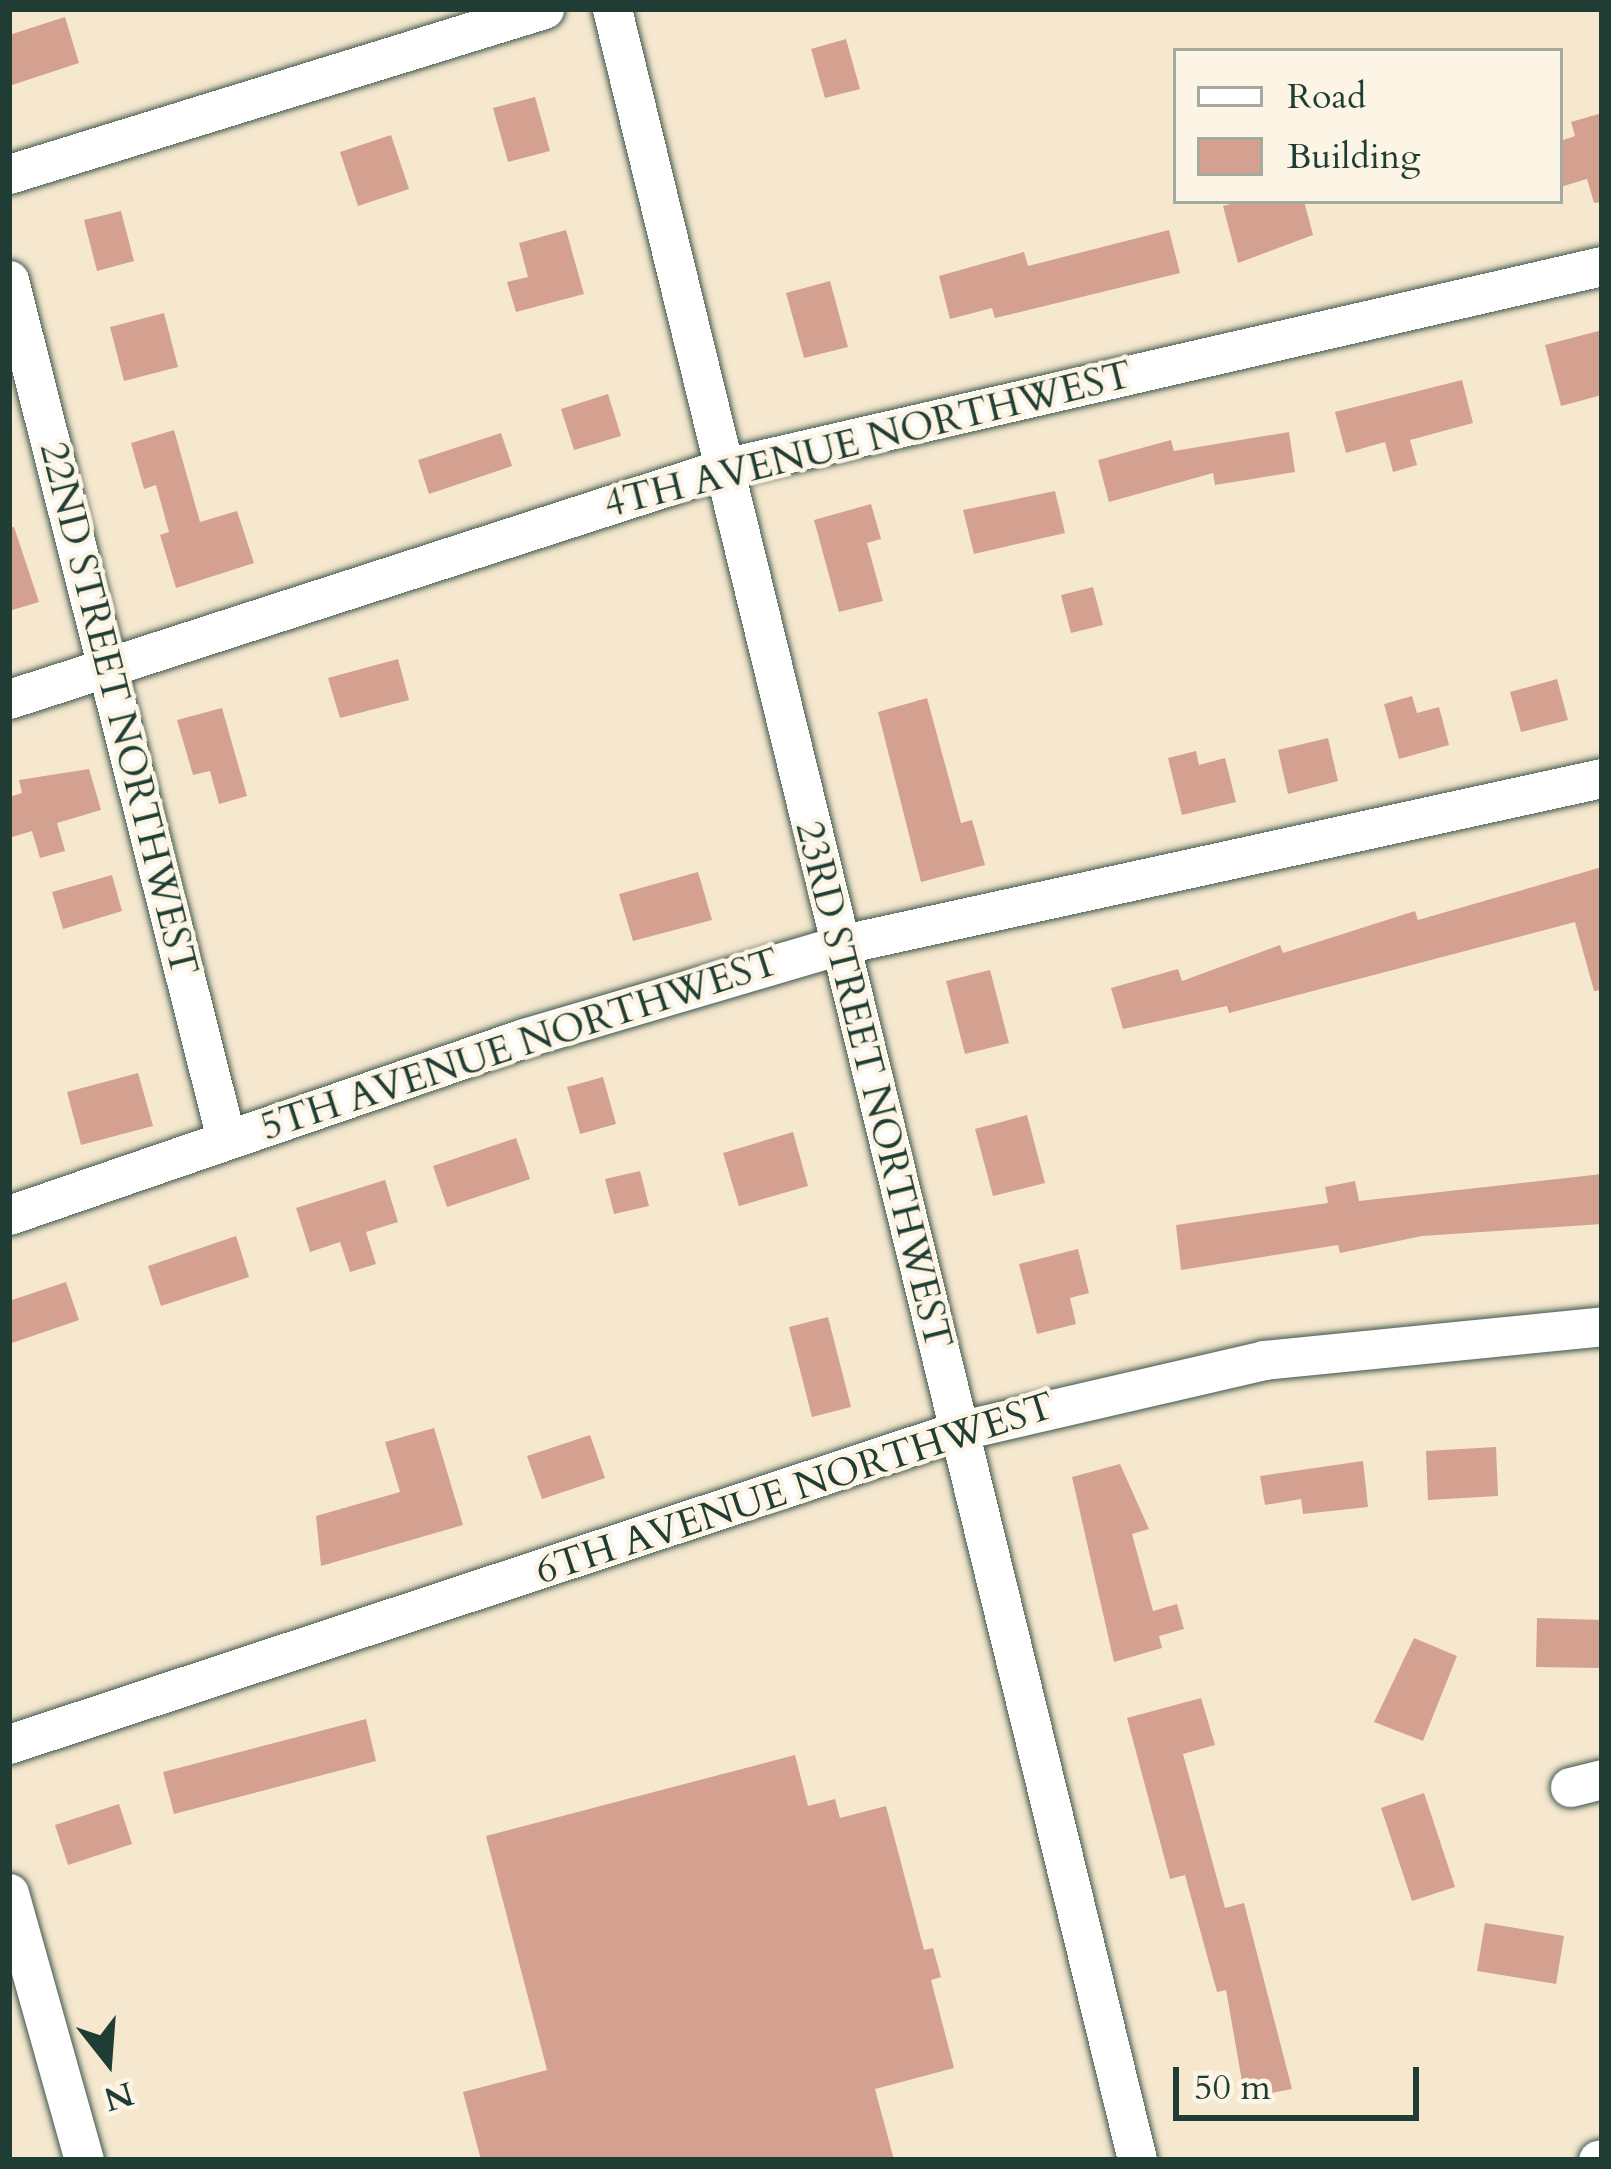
<!DOCTYPE html>
<html>
<head>
<meta charset="utf-8">
<style>
	body { margin:0 }
	#map { position:relative; width:1611px; height:2169px; overflow:hidden; background:#f6e8cf; font-family:Cardo,serif }
	div>[style] { position:absolute }
	[style*='--x'] { left:calc(var(--x)*1px); top:calc(var(--y)*1px); width:calc(var(--w)*1px); rotate:calc(var(--a)*1deg) }
	.building>* { inset:0; background:#d4a190 }
	.roads { filter:drop-shadow(0 0 3px #3f574b) drop-shadow(0 0 3px #3f574b) }
	.minor>* { height:39px; margin:-19.5px; padding:0 19.5px; transform-origin:19.5px; border-radius:19.5px; background:#fff }
	span { translate:-50% -50%; white-space:nowrap; text-align:center; line-height:1.15; -webkit-text-stroke:9px #fcf5e5; paint-order:stroke }
	.street-label { font-size:39px; color:#1f3d34 }
	.frame { position:absolute; inset:0; border:12px solid #1f3d34; pointer-events:none }
	.legend { position:absolute; left:1173px; top:48px; width:390px; height:156px; box-sizing:border-box; background:#fcf5e5; border:3px solid #a4ab9e; margin:0; padding:15px 21px; list-style:none; font-size:36px; color:#1f3d34 }
	.legend li { display:flex; align-items:center; gap:24px; height:60px }
	.legend b { width:60px; border:3px solid #a4ab9e }
	.north { position:absolute; left:48px; top:2001px; width:120px; height:120px; -webkit-text-stroke:9px #fcf5e5; paint-order:stroke; rotate:163deg; font-size:33px; font-weight:700; line-height:48px; text-align:center; color:#1f3d34 }
	.north::after { content:''; display:block; margin:auto; width:42px; height:54px; background:#1f3d34; clip-path:polygon(50% 0,100% 100%,50% 72%,0 100%) }
	.scale { position:absolute; left:1173px; top:2067px; width:246px; height:54px; box-sizing:border-box; border:6px solid #1f3d34; border-top:0; padding-left:15px; font-size:36px; line-height:42px; white-space:nowrap; color:#1f3d34; -webkit-text-stroke:9px #fcf5e5; paint-order:stroke }
</style>
</head>
<body>
<div id="map">
	<div class="building">
		<div style="clip-path:polygon(65px 17px,79px 63px,9px 86px,9px 35px)"></div>
		<div style="clip-path:polygon(846px 39px,860px 89px,825px 98px,811px 49px)"></div>
		<div style="clip-path:polygon(535px 97px,550px 151px,508px 162px,493px 108px)"></div>
		<div style="clip-path:polygon(1602px 113px,1602px 202px,1594px 203px,1587px 179px,1560px 187px,1560px 141px,1575px 136px,1571px 122px)"></div>
		<div style="clip-path:polygon(391px 135px,409px 189px,358px 206px,340px 152px)"></div>
		<div style="clip-path:polygon(1243px 201px,1304px 201px,1313px 235px,1238px 263px,1223px 206px)"></div>
		<div style="clip-path:polygon(121px 211px,134px 261px,97px 271px,84px 220px)"></div>
		<div style="clip-path:polygon(566px 230px,584px 294px,516px 312px,507px 282px,528px 277px,519px 243px)"></div>
		<div style="clip-path:polygon(1169px 230px,1180px 273px,995px 318px,992px 308px,950px 319px,939px 276px,1024px 252px,1028px 266px)"></div>
		<div style="clip-path:polygon(830px 281px,848px 347px,804px 358px,786px 293px)"></div>
		<div style="clip-path:polygon(164px 313px,178px 367px,124px 381px,110px 327px)"></div>
		<div style="clip-path:polygon(1602px 330px,1602px 395px,1561px 406px,1545px 345px)"></div>
		<div style="clip-path:polygon(1462px 380px,1473px 423px,1410px 440px,1417px 465px,1393px 472px,1385px 442px,1346px 453px,1335px 412px)"></div>
		<div style="clip-path:polygon(608px 394px,621px 436px,574px 450px,561px 409px)"></div>
		<div style="clip-path:polygon(174px 430px,200px 522px,237px 511px,254px 563px,176px 588px,160px 535px,169px 532px,156px 485px,144px 489px,131px 443px)"></div>
		<div style="clip-path:polygon(1289px 432px,1295px 472px,1215px 485px,1213px 473px,1109px 502px,1098px 460px,1171px 440px,1174px 451px)"></div>
		<div style="clip-path:polygon(501px 433px,512px 466px,429px 494px,418px 460px)"></div>
		<div style="clip-path:polygon(1055px 491px,1065px 533px,974px 554px,963px 510px)"></div>
		<div style="clip-path:polygon(871px 504px,881px 539px,867px 543px,883px 601px,839px 612px,814px 520px)"></div>
		<div style="clip-path:polygon(14px 527px,39px 602px,9px 611px,9px 528px)"></div>
		<div style="clip-path:polygon(1093px 587px,1103px 625px,1071px 633px,1061px 595px)"></div>
		<div style="clip-path:polygon(398px 659px,409px 700px,340px 718px,328px 678px)"></div>
		<div style="clip-path:polygon(1557px 679px,1568px 720px,1521px 732px,1510px 692px)"></div>
		<div style="clip-path:polygon(1412px 696px,1417px 713px,1439px 707px,1449px 745px,1399px 759px,1384px 704px)"></div>
		<div style="clip-path:polygon(927px 698px,961px 823px,972px 820px,985px 865px,921px 882px,878px 712px)"></div>
		<div style="clip-path:polygon(222px 708px,247px 796px,219px 804px,210px 771px,193px 775px,177px 720px)"></div>
		<div style="clip-path:polygon(1328px 738px,1338px 781px,1288px 794px,1278px 750px)"></div>
		<div style="clip-path:polygon(1196px 751px,1199px 765px,1225px 758px,1236px 802px,1182px 815px,1168px 758px)"></div>
		<div style="clip-path:polygon(89px 769px,101px 810px,57px 823px,65px 851px,40px 858px,32px 831px,9px 838px,9px 797px,22px 793px,19px 780px)"></div>
		<div style="clip-path:polygon(1602px 867px,1602px 990px,1594px 991px,1575px 922px,1229px 1013px,1227px 1006px,1123px 1029px,1111px 988px,1178px 969px,1182px 981px,1280px 945px,1283px 953px,1415px 911px,1418px 920px)"></div>
		<div style="clip-path:polygon(698px 872px,712px 920px,633px 941px,619px 894px)"></div>
		<div style="clip-path:polygon(112px 875px,122px 911px,63px 929px,52px 892px)"></div>
		<div style="clip-path:polygon(990px 970px,1009px 1043px,965px 1054px,946px 981px)"></div>
		<div style="clip-path:polygon(138px 1073px,153px 1126px,81px 1145px,67px 1092px)"></div>
		<div style="clip-path:polygon(603px 1077px,616px 1124px,580px 1134px,567px 1087px)"></div>
		<div style="clip-path:polygon(1027px 1115px,1045px 1183px,993px 1196px,975px 1129px)"></div>
		<div style="clip-path:polygon(793px 1132px,808px 1186px,739px 1206px,723px 1153px)"></div>
		<div style="clip-path:polygon(516px 1138px,530px 1179px,447px 1207px,433px 1166px)"></div>
		<div style="clip-path:polygon(640px 1171px,649px 1206px,614px 1214px,605px 1179px)"></div>
		<div style="clip-path:polygon(1602px 1174px,1602px 1224px,1422px 1236px,1340px 1253px,1338px 1245px,1181px 1270px,1176px 1225px,1328px 1203px,1325px 1187px,1355px 1181px,1359px 1201px)"></div>
		<div style="clip-path:polygon(385px 1180px,398px 1222px,366px 1232px,376px 1264px,350px 1272px,340px 1242px,310px 1252px,296px 1208px)"></div>
		<div style="clip-path:polygon(236px 1236px,249px 1277px,161px 1306px,148px 1266px)"></div>
		<div style="clip-path:polygon(1078px 1249px,1089px 1293px,1070px 1298px,1076px 1324px,1037px 1334px,1019px 1264px)"></div>
		<div style="clip-path:polygon(66px 1282px,79px 1320px,9px 1344px,9px 1301px)"></div>
		<div style="clip-path:polygon(828px 1317px,851px 1407px,812px 1417px,789px 1327px)"></div>
		<div style="clip-path:polygon(434px 1428px,463px 1525px,321px 1566px,316px 1516px,400px 1492px,385px 1442px)"></div>
		<div style="clip-path:polygon(590px 1435px,605px 1478px,542px 1499px,527px 1456px)"></div>
		<div style="clip-path:polygon(1496px 1447px,1498px 1496px,1428px 1500px,1426px 1451px)"></div>
		<div style="clip-path:polygon(1363px 1461px,1368px 1507px,1303px 1514px,1301px 1499px,1265px 1505px,1260px 1476px)"></div>
		<div style="clip-path:polygon(1120px 1464px,1149px 1529px,1132px 1534px,1153px 1611px,1177px 1604px,1184px 1629px,1159px 1636px,1162px 1648px,1114px 1662px,1072px 1477px)"></div>
		<div style="clip-path:polygon(1537px 1618px,1602px 1620px,1602px 1668px,1536px 1667px)"></div>
		<div style="clip-path:polygon(1414px 1638px,1457px 1656px,1423px 1741px,1374px 1722px)"></div>
		<div style="clip-path:polygon(1201px 1698px,1215px 1745px,1183px 1754px,1225px 1908px,1244px 1903px,1292px 2089px,1245px 2098px,1226px 1990px,1217px 1992px,1185px 1875px,1170px 1879px,1127px 1718px)"></div>
		<div style="clip-path:polygon(366px 1719px,376px 1761px,174px 1814px,163px 1772px)"></div>
		<div style="clip-path:polygon(795px 1755px,808px 1806px,835px 1799px,840px 1818px,886px 1806px,924px 1950px,933px 1948px,941px 1977px,931px 1980px,954px 2068px,875px 2089px,894px 2160px,481px 2160px,463px 2092px,547px 2070px,486px 1836px)"></div>
		<div style="clip-path:polygon(1424px 1793px,1455px 1887px,1412px 1901px,1381px 1808px)"></div>
		<div style="clip-path:polygon(119px 1804px,132px 1844px,68px 1865px,55px 1825px)"></div>
		<div style="clip-path:polygon(1485px 1923px,1564px 1936px,1556px 1984px,1477px 1971px)"></div>
	</div>
	<div class="roads">
		<div class="minor">
			<div style="--x:612;--y:9;--w:2214;--a:76.28"></div>
			<div style="--x:9;--y:174;--w:560;--a:-17.14"></div>
			<div style="--x:9;--y:280;--w:886;--a:75.82"></div>
			<div style="--x:9;--y:699;--w:751;--a:-17.9"></div>
			<div style="--x:724;--y:468;--w:901;--a:-12.96"></div>
			<div style="--x:9;--y:1215;--w:545;--a:-18.97"></div>
			<div style="--x:524;--y:1038;--w:328;--a:-16.4"></div>
			<div style="--x:839;--y:945;--w:781;--a:-12.35"></div>
			<div style="--x:9;--y:1744;--w:998;--a:-18.27"></div>
			<div style="--x:957;--y:1431;--w:315;--a:-13"></div>
			<div style="--x:1264;--y:1360;--w:340;--a:-5.7"></div>
			<div style="--x:1570;--y:1787;--w:33;--a:-14"></div>
			<div style="--x:9;--y:1893;--w:277;--a:74.3"></div>
			<div style="--x:1598;--y:2160;--w:4;--a:-14"></div>
		</div>
	</div>
	<div class="street-label">
		<span style="left:868px;top:440px;rotate:-14deg">4TH AVENUE NORTHWEST</span>
		<span style="left:118px;top:709px;rotate:76deg">22ND STREET NORTHWEST</span>
		<span style="left:520px;top:1045px;rotate:-18deg">5TH AVENUE NORTHWEST</span>
		<span style="left:873px;top:1085px;rotate:76deg">23RD STREET NORTHWEST</span>
		<span style="left:795px;top:1489px;rotate:-18deg">6TH AVENUE NORTHWEST</span>
	</div>
	<div class="frame"></div>
	<ul class="legend">
	<li><b style="height:15px;background:#fff"></b>Road</li>
	<li><b style="height:33px;background:#d4a190"></b>Building</li>
	</ul>
	<div class="north">N</div>
	<div class="scale">50 m</div>
</div>
</body>
</html>
